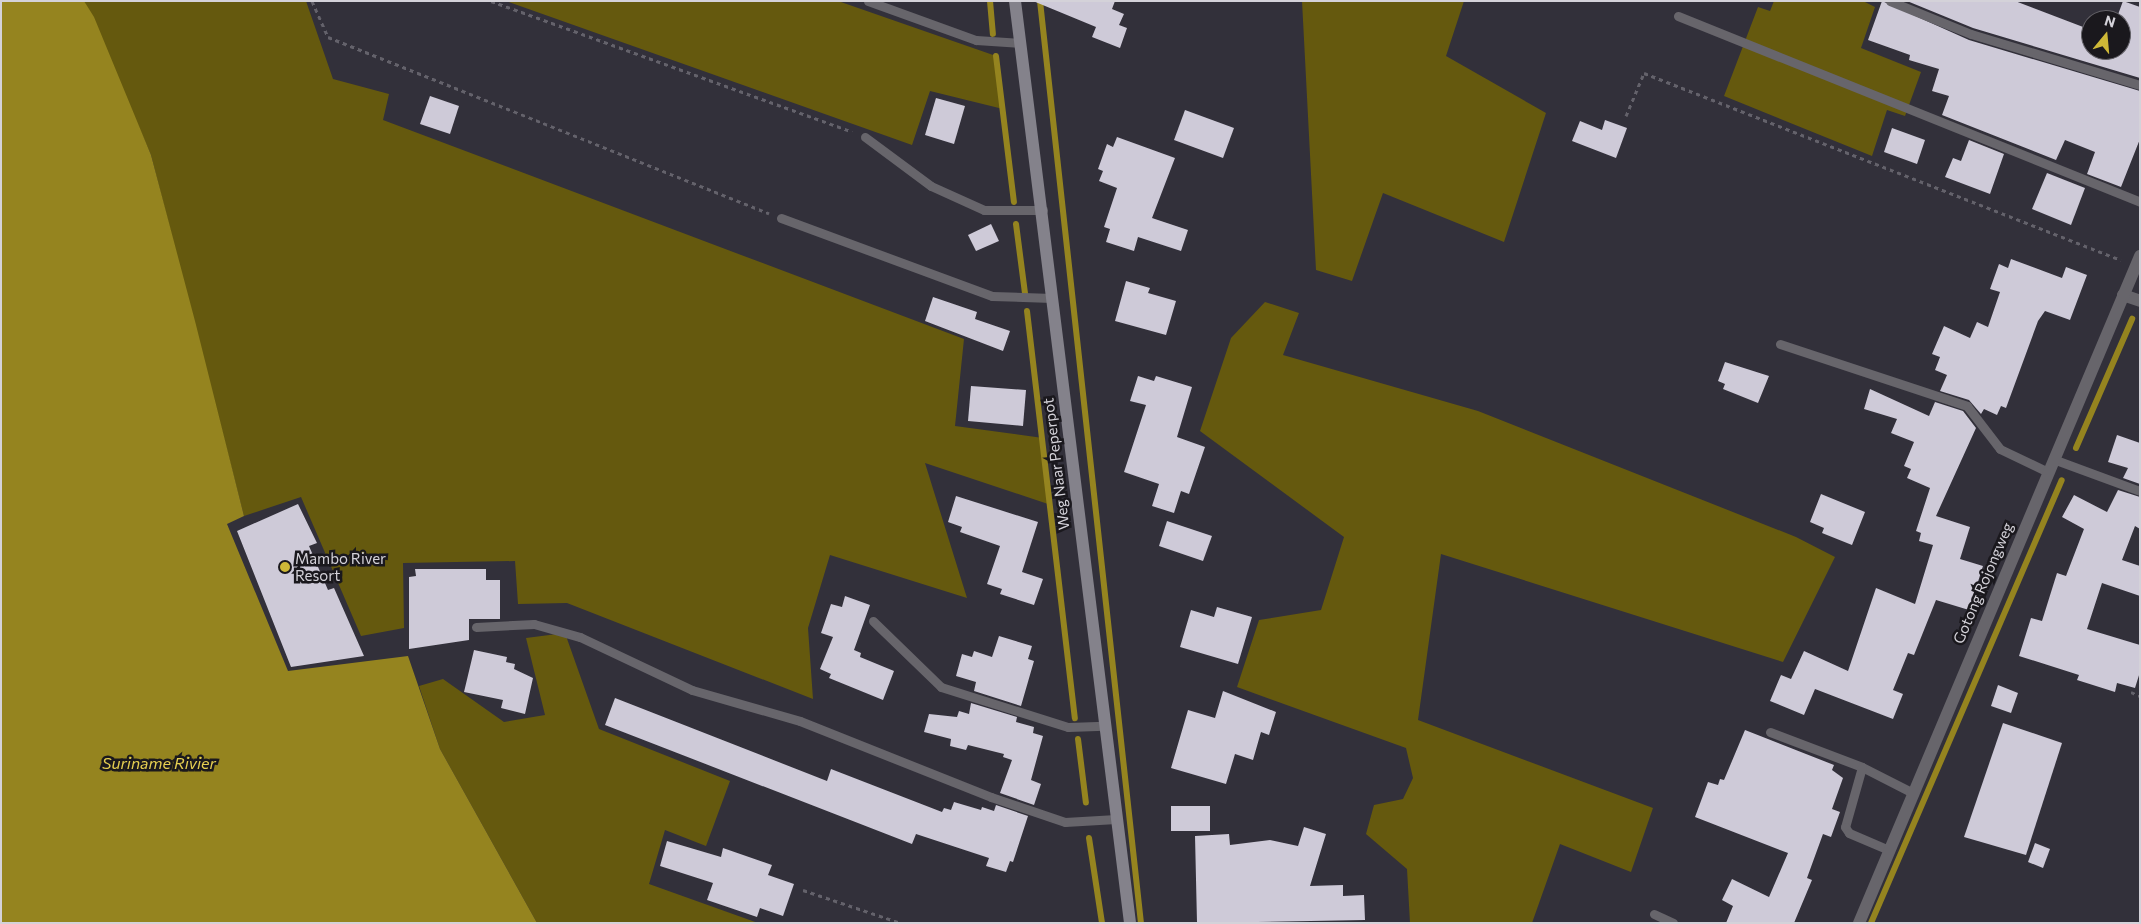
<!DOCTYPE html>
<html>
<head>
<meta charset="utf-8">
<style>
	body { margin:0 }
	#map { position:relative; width:2141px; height:924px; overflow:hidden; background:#32303a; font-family:Commissioner,sans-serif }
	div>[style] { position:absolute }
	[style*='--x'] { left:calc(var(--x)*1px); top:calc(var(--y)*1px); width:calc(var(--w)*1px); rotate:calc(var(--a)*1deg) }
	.green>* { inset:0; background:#65590e }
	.water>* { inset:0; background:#95841f }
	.stream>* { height:6px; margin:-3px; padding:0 3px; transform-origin:3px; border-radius:3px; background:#95841f }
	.building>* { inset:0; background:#cecad8 }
	.path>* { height:3px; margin-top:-1.5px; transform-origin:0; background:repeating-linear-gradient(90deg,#64626b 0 4px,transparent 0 8px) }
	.lane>* { height:9px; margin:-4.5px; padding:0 4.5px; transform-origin:4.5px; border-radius:4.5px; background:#67656b }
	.street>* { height:12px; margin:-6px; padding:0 6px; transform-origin:6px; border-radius:6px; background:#67656b }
	.secondary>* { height:12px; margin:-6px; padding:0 6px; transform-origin:6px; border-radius:6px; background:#84828b }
	.dots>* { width:14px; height:14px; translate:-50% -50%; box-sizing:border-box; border:2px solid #1a181d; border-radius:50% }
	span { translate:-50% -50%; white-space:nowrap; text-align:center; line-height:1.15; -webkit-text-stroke:5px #1a181d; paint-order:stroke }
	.street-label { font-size:15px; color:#d4d2d9 }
	.poi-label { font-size:15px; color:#d4d2d9 }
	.left { translate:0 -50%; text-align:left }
	.water-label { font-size:16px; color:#e6cf51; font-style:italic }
	.frame { position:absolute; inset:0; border:2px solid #d4d2d9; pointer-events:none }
	.north { position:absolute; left:2081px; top:10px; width:50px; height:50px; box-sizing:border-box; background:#1a181d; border:1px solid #646268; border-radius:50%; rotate:17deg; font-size:14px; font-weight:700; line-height:20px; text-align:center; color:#d4d2d9 }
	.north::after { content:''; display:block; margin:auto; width:18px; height:22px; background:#ceb837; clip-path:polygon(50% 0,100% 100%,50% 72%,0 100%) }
</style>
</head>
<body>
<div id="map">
	<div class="green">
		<div style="clip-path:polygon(84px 1px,306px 1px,333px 79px,389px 94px,383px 120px,964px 339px,955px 426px,1043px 438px,1051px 505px,925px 463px,967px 598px,830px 555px,808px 628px,813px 699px,567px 603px,518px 604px,515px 561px,403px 563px,404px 628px,361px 636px,301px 497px,244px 516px,151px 155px)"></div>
		<div style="clip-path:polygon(506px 1px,838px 1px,996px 56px,1003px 109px,930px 91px,912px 145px)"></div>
		<div style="clip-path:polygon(1302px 1px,1464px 1px,1446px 56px,1546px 113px,1504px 242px,1383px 193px,1352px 281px,1316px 270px)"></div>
		<div style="clip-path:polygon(1774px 1px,1863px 1px,1875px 7px,1861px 48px,1921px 72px,1905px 116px,1887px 110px,1872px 156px,1724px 96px,1758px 7px,1770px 11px)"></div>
		<div style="clip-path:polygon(1265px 302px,1299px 313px,1283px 355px,1478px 411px,1796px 537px,1835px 557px,1783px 662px,1441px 554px,1418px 720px,1653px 808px,1631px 872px,1560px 844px,1532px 923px,1410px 923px,1407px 869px,1366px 834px,1374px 805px,1403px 799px,1413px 778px,1406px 748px,1237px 687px,1259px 620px,1321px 610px,1344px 537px,1200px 431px,1231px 338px)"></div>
		<div style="clip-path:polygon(565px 633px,599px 729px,730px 781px,706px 846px,665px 830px,649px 884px,758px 923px,537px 923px,440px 749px,419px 686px,443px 679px,504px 722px,545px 715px,526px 638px)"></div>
	</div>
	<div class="water">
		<div style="clip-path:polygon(1px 1px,84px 1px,94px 17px,151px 155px,195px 321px,244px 516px,227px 524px,288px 671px,408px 656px,440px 749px,537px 923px,1px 923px)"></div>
	</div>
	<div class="stream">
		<div style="--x:990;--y:1;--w:33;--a:85"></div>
		<div style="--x:1040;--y:1;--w:928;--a:83.75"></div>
		<div style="--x:996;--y:56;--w:147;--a:83"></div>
		<div style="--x:1016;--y:224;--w:70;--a:82.6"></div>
		<div style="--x:1027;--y:311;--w:410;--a:83.3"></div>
		<div style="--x:2076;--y:448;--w:141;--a:-66.5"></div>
		<div style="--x:1078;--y:739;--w:64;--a:82.9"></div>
		<div style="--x:1089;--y:838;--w:86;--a:81.3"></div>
		<div style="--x:1871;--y:923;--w:482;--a:-66.7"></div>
	</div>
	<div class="building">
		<div style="clip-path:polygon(1033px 1px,1115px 1px,1112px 9px,1124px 14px,1119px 25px,1127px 28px,1120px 48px,1092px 37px,1096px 27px)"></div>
		<div style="clip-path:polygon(1882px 1px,1969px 40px,2140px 91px,2140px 139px,2121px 187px,2087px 174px,2095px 152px,2065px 140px,2056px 160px,1942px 115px,1949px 96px,1932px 91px,1939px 69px,1909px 60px,1910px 55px,1868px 40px)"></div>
		<div style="clip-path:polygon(1907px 1px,2015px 1px,2091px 30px,2091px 50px,2121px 50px,2121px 20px,2116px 20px,2123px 1px,2140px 7px,2140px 78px,1973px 28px)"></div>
		<div style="clip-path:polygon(430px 96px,459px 106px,450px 134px,420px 124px)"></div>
		<div style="clip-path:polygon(936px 98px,965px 106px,954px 144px,925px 135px)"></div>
		<div style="clip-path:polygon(1185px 110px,1234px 128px,1223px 158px,1174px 140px)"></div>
		<div style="clip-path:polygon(1605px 120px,1627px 128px,1616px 158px,1572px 141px,1580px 121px,1602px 130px)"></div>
		<div style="clip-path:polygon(1892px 128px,1925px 140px,1917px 164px,1884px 152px)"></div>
		<div style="clip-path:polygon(1117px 137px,1175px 158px,1152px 218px,1188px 230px,1181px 251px,1138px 237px,1134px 251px,1106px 242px,1110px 229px,1104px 227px,1117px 188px,1099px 181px,1103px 171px,1098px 169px,1107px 144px,1113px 147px)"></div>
		<div style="clip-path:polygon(1969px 140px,2004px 154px,1990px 194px,1945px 177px,1953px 158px,1961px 161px)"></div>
		<div style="clip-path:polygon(2047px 173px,2085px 188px,2071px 225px,2032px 209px)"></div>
		<div style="clip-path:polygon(991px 224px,999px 241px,976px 251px,968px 235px)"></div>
		<div style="clip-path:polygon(2011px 259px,2062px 278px,2066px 267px,2087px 275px,2070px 320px,2045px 311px,2038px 321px,2006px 408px,2001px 406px,1997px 415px,1984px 409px,1981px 414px,1969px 400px,1940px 391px,1947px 375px,1935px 370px,1940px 357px,1932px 354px,1944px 326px,1970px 338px,1977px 322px,1988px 327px,2000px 292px,1990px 289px,1999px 264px,2008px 268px)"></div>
		<div style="clip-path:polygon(1126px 281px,1150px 288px,1148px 293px,1176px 301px,1166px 335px,1115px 321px)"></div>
		<div style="clip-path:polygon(933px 297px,977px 312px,975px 319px,1010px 331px,1003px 351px,925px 321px)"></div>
		<div style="clip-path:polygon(1725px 362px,1769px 376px,1758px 403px,1723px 389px,1725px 384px,1718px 381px)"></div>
		<div style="clip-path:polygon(1138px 376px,1154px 381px,1156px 376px,1192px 387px,1177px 437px,1205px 447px,1189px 494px,1181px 491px,1174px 513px,1152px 506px,1159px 484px,1124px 472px,1146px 405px,1130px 401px)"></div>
		<div style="clip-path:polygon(971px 386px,1026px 390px,1023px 426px,968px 421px)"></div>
		<div style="clip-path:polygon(1870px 389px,1929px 416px,1935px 402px,1963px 411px,1976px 428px,1936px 516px,1970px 527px,1960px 559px,1983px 566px,1969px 610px,1936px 600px,1914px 655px,1908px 653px,1893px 690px,1903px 694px,1893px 719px,1815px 689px,1804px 715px,1770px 701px,1781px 675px,1791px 679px,1804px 651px,1848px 671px,1876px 588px,1915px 604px,1933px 545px,1919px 541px,1921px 533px,1916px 531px,1930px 488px,1907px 478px,1911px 469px,1904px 466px,1914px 442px,1891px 433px,1897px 419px,1864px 409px)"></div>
		<div style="clip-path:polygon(2117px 435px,2140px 443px,2140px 484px,2123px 478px,2128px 468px,2108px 462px)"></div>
		<div style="clip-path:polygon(2118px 490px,2140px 497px,2140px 529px,2135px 526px,2122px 560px,2140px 566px,2140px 596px,2102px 583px,2087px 629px,2140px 645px,2140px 672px,2135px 688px,2117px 683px,2115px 692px,2077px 680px,2079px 675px,2019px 656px,2031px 618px,2042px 621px,2057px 573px,2066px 576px,2084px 529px,2062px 517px,2074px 495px,2107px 512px)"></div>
		<div style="clip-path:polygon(1821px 494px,1865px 512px,1852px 545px,1822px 533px,1824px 528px,1810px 522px)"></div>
		<div style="clip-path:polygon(956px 496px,1038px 522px,1022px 572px,1043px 579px,1034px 605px,1000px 594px,1002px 589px,987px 584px,1000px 546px,960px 532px,962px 527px,948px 522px)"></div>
		<div style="clip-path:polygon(298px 504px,317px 543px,309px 546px,328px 590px,334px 588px,364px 656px,291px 667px,237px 531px)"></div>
		<div style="clip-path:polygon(1167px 521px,1212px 536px,1203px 561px,1159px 546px)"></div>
		<div style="clip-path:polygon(415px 569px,486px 569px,486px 580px,500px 580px,500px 619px,469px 619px,469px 640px,409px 649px,409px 577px,416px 576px)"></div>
		<div style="clip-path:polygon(845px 596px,870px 605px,854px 650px,861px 653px,860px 657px,894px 671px,883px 700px,829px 678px,831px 674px,820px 669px,833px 637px,821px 633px,831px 604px,842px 607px)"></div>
		<div style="clip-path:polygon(1217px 607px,1252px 617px,1238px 664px,1180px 647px,1191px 610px,1214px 617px)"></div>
		<div style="clip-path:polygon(999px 636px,1032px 646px,1028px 659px,1034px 661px,1021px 706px,974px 691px,976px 682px,956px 676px,962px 654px,972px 657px,974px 651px,992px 657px)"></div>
		<div style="clip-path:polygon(474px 650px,507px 657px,506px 662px,515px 664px,514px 669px,533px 678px,525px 714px,501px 708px,503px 700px,464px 692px)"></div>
		<div style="clip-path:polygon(1998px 685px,2018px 693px,2011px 713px,1991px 706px)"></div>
		<div style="clip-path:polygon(1223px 691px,1276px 712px,1269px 735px,1261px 732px,1253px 760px,1235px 754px,1226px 784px,1171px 768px,1188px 710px,1215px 718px)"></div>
		<div style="clip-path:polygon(615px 698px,827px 781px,831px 769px,942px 812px,944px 808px,951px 810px,954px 802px,981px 810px,982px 807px,994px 811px,996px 805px,1028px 816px,1013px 862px,1010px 861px,1006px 872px,986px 866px,989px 858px,916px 834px,912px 844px,605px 725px)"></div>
		<div style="clip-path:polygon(971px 703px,1017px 717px,1016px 722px,1034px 727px,1033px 733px,1043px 736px,1031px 780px,1041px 784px,1034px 805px,1000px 793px,1012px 760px,1003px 757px,1004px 754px,968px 745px,966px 750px,950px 746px,951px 739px,924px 732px,929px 714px,957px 717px,959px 711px,969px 714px)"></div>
		<div style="clip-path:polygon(2003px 723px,2062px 743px,2026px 855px,1964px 837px)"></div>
		<div style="clip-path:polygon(1745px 730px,1834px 765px,1832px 770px,1843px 778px,1832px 809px,1840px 812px,1831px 837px,1823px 834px,1807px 878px,1812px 880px,1794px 923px,1726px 923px,1733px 906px,1722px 900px,1732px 879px,1769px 897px,1788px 853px,1695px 817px,1708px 782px,1718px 785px,1720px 779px,1724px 780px)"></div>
		<div style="clip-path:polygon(1171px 806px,1210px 806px,1210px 831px,1171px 831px)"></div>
		<div style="clip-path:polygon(1304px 827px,1326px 834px,1310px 886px,1343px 885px,1343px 896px,1364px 895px,1365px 920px,1197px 923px,1195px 836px,1229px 834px,1230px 845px,1270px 840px,1298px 846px)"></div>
		<div style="clip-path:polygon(667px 841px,721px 857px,723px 848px,772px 865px,768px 875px,794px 884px,783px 916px,760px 908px,757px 917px,707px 900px,713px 883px,660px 866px)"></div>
		<div style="clip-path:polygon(2035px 843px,2050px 849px,2043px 868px,2028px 862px)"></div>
	</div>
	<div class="path">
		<div style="--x:312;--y:1;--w:39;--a:66"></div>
		<div style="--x:328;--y:37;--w:475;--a:21.8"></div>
		<div style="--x:491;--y:1;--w:384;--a:19.9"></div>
		<div style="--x:1626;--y:116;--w:47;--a:-67.3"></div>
		<div style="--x:1644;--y:73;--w:512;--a:21.41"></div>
		<div style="--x:2131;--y:692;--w:10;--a:24"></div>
		<div style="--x:803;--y:890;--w:103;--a:18.6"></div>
	</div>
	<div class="lane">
		<div style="--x:868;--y:1;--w:115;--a:19.9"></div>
		<div style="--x:976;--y:40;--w:45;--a:3.8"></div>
		<div style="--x:1890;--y:1;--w:87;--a:22.2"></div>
		<div style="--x:1971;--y:34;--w:177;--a:16.8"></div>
		<div style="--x:1678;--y:16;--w:498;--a:21.9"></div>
		<div style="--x:865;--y:137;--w:82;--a:36.6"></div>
		<div style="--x:931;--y:186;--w:58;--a:24.4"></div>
		<div style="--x:984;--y:210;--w:59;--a:0"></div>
		<div style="--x:781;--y:218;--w:225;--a:20.3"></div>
		<div style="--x:992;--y:296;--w:60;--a:1.9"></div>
		<div style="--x:1780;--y:344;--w:197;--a:18.3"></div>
		<div style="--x:1967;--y:406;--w:54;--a:52.5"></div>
		<div style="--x:2000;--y:449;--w:53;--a:25.6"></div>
		<div style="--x:2053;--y:459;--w:93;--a:20.2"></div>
		<div style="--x:873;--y:621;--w:95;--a:44.1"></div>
		<div style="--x:941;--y:687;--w:133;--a:17.5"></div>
		<div style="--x:1068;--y:727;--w:36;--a:-2"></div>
		<div style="--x:476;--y:627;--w:58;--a:-3"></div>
		<div style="--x:534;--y:624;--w:48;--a:15.8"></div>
		<div style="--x:580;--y:637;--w:124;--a:25.3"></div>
		<div style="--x:692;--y:690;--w:112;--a:16"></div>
		<div style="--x:800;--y:721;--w:206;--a:21.7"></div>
		<div style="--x:991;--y:797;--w:78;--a:18.7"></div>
		<div style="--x:1065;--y:822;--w:51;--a:-3.4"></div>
		<div style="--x:1770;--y:732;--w:98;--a:20.8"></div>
		<div style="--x:1862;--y:767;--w:57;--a:27"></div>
		<div style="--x:1862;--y:767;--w:62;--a:105.8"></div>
		<div style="--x:1845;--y:827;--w:7;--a:56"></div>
		<div style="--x:1849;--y:833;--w:43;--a:23"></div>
		<div style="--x:1654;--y:914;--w:21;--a:25"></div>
	</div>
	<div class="street">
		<div style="--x:2123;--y:295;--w:18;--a:19"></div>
		<div style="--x:1859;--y:923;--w:724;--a:-67.15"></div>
	</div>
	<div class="secondary">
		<div style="--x:1015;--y:1;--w:929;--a:82.89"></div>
	</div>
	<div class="dots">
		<div style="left:285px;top:567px;background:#ceb837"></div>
	</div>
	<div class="street-label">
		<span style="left:1056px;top:464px;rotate:-97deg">Weg Naar Peperpot</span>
		<span style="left:1983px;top:583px;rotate:-67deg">Gotong Rojongweg</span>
	</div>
	<div class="poi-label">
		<span class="left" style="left:295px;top:567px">Mambo River<br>Resort</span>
	</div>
	<div class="water-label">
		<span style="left:159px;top:763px">Suriname Rivier</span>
	</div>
	<div class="frame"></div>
	<div class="north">N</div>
</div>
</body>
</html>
